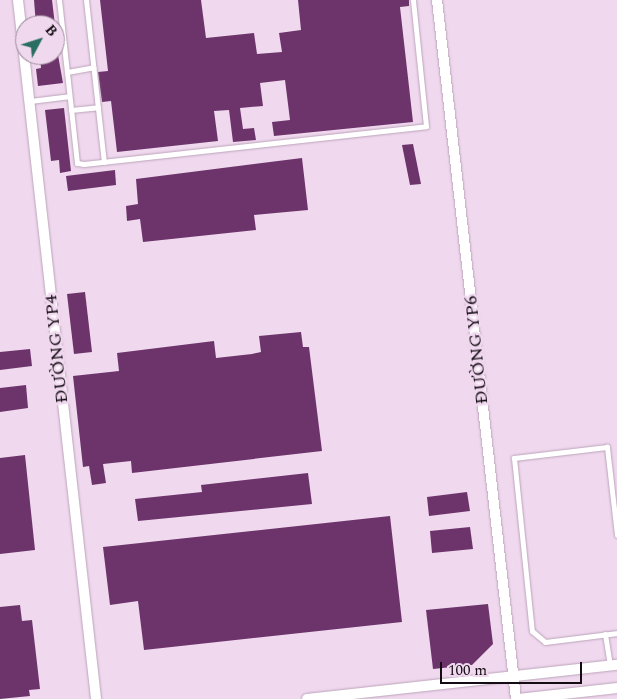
<!DOCTYPE html>
<html>
<head>
<meta charset="utf-8">
<style>
	body { margin:0 }
	#map { position:relative; width:617px; height:699px; overflow:hidden; background:#f0d8ef; font-family:Spectral,serif }
	div>[style] { position:absolute }
	[style*='--x'] { left:calc(var(--x)*1px); top:calc(var(--y)*1px); width:calc(var(--w)*1px); rotate:calc(var(--a)*1deg) }
	.building>* { inset:0; background:#6c346b }
	.roads { filter:drop-shadow(0 0 1px #bba5ba) drop-shadow(0 0 1px #bba5ba) }
	.service>* { height:5px; margin:-2.5px; padding:0 2.5px; transform-origin:2.5px; border-radius:2.5px; background:#fff }
	.minor>* { height:10px; margin:-5px; padding:0 5px; transform-origin:5px; border-radius:5px; background:#fff }
	span { translate:-50% -50%; white-space:nowrap; text-align:center; line-height:1.15; -webkit-text-stroke:5px #f0d8ef; paint-order:stroke }
	.street-label { font-size:18px; color:#140c13 }
	.north { position:absolute; left:15px; top:15px; width:50px; height:50px; box-sizing:border-box; background:#f0d8ef; border:1px solid #988697; border-radius:50%; rotate:50deg; font-size:14px; font-weight:700; line-height:20px; text-align:center; color:#140c13 }
	.north::after { content:''; display:block; margin:auto; width:18px; height:22px; background:#296e60; clip-path:polygon(50% 0,100% 100%,50% 72%,0 100%) }
	.scale { position:absolute; left:440px; top:662px; width:142px; height:22px; box-sizing:border-box; border:2px solid #140c13; border-top:0; padding-left:6px; font-size:15px; line-height:18px; white-space:nowrap; color:#140c13; -webkit-text-stroke:4px #f0d8ef; paint-order:stroke }
</style>
</head>
<body>
<div id="map">
	<div class="building">
		<div style="clip-path:polygon(34px 0,52px 0,55px 25px,36px 25px)"></div>
		<div style="clip-path:polygon(100px 0,201px 0,206px 38px,254px 33px,257px 54px,282px 52px,279px 33px,301px 30px,298px 0,409px 0,409px 6px,400px 7px,413px 122px,274px 136px,272px 122px,290px 120px,285px 80px,260px 83px,263px 106px,240px 108px,243px 129px,254px 128px,256px 140px,233px 142px,229px 110px,214px 111px,218px 141px,117px 152px,111px 101px,102px 102px,98px 72px,108px 71px)"></div>
		<div style="clip-path:polygon(40px 55px,58px 55px,63px 83px,38px 86px,36px 69px,41px 68px)"></div>
		<div style="clip-path:polygon(64px 108px,71px 171px,60px 173px,59px 160px,51px 161px,45px 110px)"></div>
		<div style="clip-path:polygon(413px 144px,421px 184px,410px 185px,402px 145px)"></div>
		<div style="clip-path:polygon(302px 158px,308px 210px,254px 215px,256px 230px,143px 242px,140px 219px,127px 221px,126px 206px,138px 204px,136px 179px)"></div>
		<div style="clip-path:polygon(115px 170px,116px 185px,68px 191px,66px 176px)"></div>
		<div style="clip-path:polygon(85px 292px,92px 352px,74px 354px,67px 294px)"></div>
		<div style="clip-path:polygon(301px 332px,303px 347px,309px 347px,322px 451px,132px 473px,131px 461px,103px 464px,106px 483px,92px 485px,89px 466px,83px 467px,73px 376px,119px 371px,117px 353px,214px 341px,216px 358px,252px 354px,261px 352px,259px 336px)"></div>
		<div style="clip-path:polygon(30px 349px,32px 366px,0 370px,0 352px)"></div>
		<div style="clip-path:polygon(26px 385px,28px 408px,0 412px,0 388px)"></div>
		<div style="clip-path:polygon(25px 455px,35px 550px,0 554px,0 458px)"></div>
		<div style="clip-path:polygon(308px 473px,312px 504px,138px 521px,135px 499px,202px 492px,201px 485px)"></div>
		<div style="clip-path:polygon(467px 492px,470px 511px,429px 516px,427px 497px)"></div>
		<div style="clip-path:polygon(390px 516px,402px 622px,144px 650px,138px 601px,110px 605px,103px 547px)"></div>
		<div style="clip-path:polygon(470px 527px,473px 549px,432px 553px,430px 531px)"></div>
		<div style="clip-path:polygon(488px 604px,493px 644px,472px 665px,433px 669px,426px 610px)"></div>
		<div style="clip-path:polygon(20px 605px,22px 621px,32px 620px,40px 689px,29px 690px,30px 696px,0 699px,0 607px)"></div>
	</div>
	<div class="roads">
		<div class="service">
			<div style="--x:59;--y:0;--w:164;--a:83.7"></div>
			<div style="--x:77;--y:163;--w:7;--a:8"></div>
			<div style="--x:84;--y:164;--w:344;--a:-6.3"></div>
			<div style="--x:426;--y:126;--w:127;--a:-95.9"></div>
			<div style="--x:86;--y:0;--w:163;--a:83.7"></div>
			<div style="--x:67;--y:72;--w:27;--a:-10"></div>
			<div style="--x:30;--y:101;--w:39;--a:-7"></div>
			<div style="--x:71;--y:110;--w:27;--a:-6"></div>
			<div style="--x:617;--y:535;--w:89;--a:-96.5"></div>
			<div style="--x:607;--y:447;--w:94;--a:173.3"></div>
			<div style="--x:514;--y:458;--w:174;--a:84.1"></div>
			<div style="--x:532;--y:631;--w:17;--a:40"></div>
			<div style="--x:545;--y:642;--w:73;--a:-7.1"></div>
			<div style="--x:605;--y:634;--w:32;--a:81"></div>
		</div>
		<div class="minor">
			<div style="--x:18;--y:0;--w:703;--a:83.63"></div>
			<div style="--x:437;--y:0;--w:703;--a:83.55"></div>
			<div style="--x:307;--y:699;--w:312;--a:-6.3"></div>
			<div style="--x:518;--y:699;--w:100;--a:-6.3"></div>
		</div>
	</div>
	<div class="street-label">
		<span style="left:57px;top:349px;rotate:-96deg">ĐƯỜNG YP4</span>
		<span style="left:477px;top:350px;rotate:-96deg">ĐƯỜNG YP6</span>
	</div>
	<div class="north">B</div>
	<div class="scale">100 m</div>
</div>
</body>
</html>
